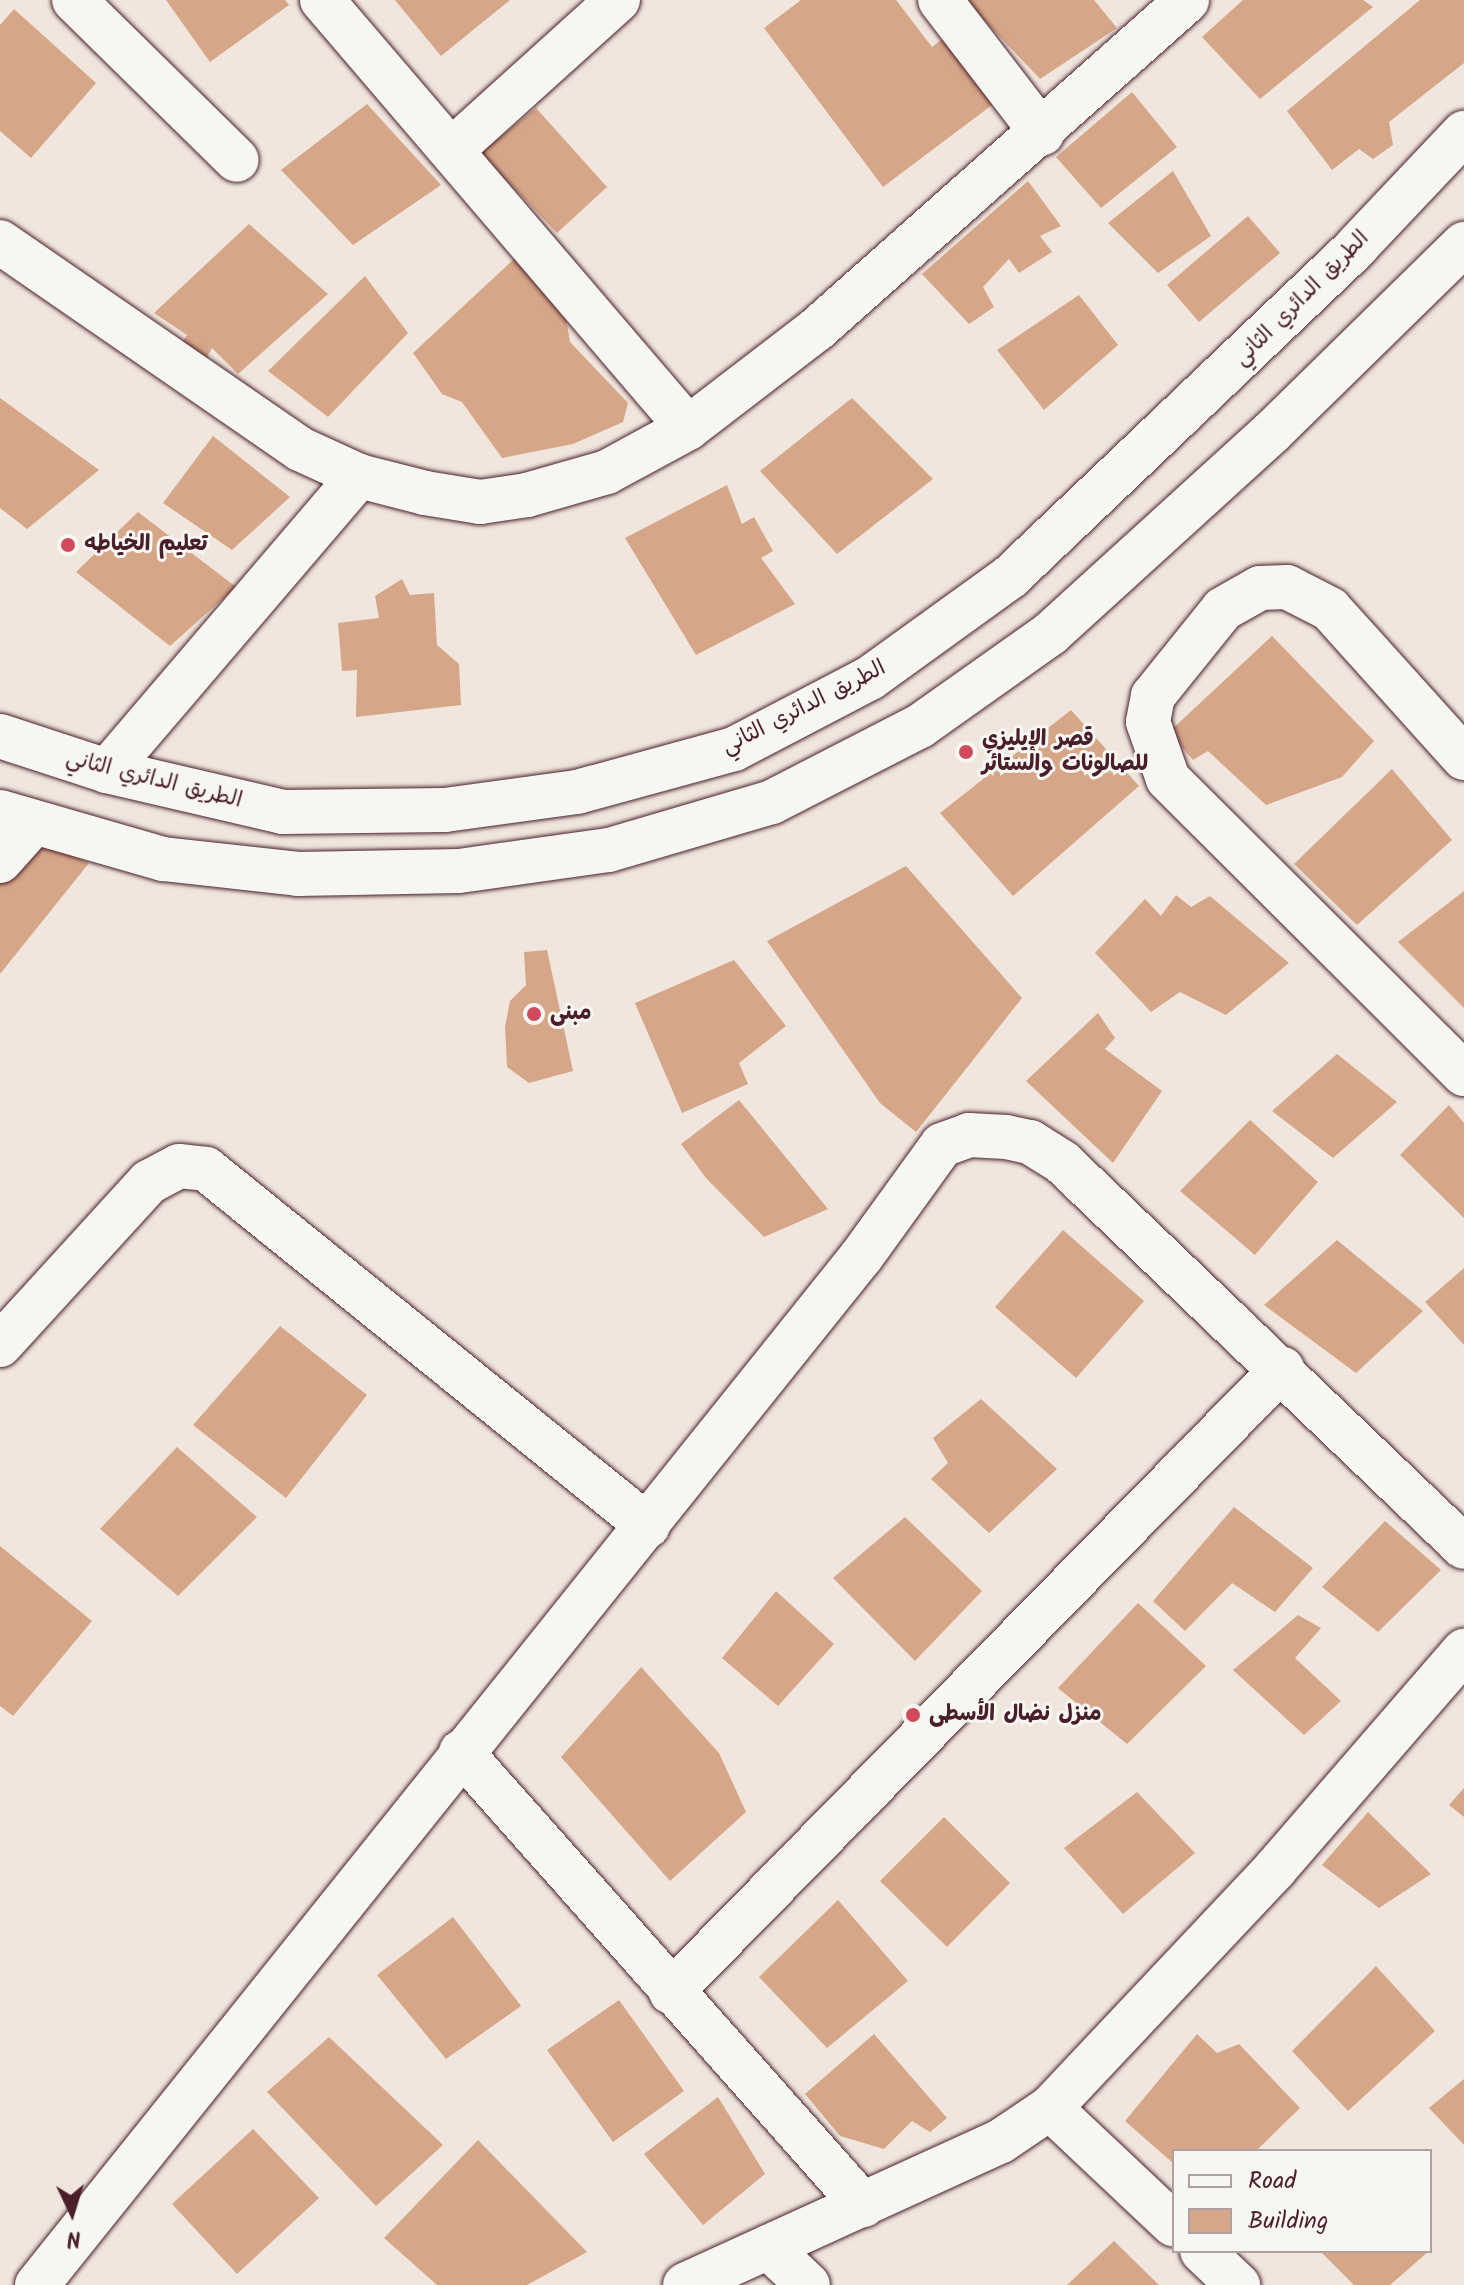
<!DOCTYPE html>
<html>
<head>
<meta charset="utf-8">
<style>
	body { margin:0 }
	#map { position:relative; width:1464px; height:2285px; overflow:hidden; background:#f0e6dd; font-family:Kalam,"Playpen Sans Arabic",sans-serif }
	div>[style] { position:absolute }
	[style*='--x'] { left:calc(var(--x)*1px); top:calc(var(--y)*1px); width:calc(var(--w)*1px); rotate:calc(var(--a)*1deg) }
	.building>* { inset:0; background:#d6a689 }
	.roads { filter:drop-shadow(0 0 2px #4a1f2b) drop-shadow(0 0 2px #4a1f2b) }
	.minor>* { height:44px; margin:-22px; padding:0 22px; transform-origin:22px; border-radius:22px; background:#f6f6f2 }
	.primary>* { height:44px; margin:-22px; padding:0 22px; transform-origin:22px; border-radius:22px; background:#f6f6f2 }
	.dots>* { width:22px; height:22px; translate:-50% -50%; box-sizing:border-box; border:4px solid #f6f6f2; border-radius:50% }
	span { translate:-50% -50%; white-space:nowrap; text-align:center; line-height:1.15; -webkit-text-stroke:6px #f6f6f2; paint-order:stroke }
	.street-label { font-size:22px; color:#4a1f2b }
	.poi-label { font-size:22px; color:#4a1f2b; font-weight:700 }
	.left { translate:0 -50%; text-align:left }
	.legend { position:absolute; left:1172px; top:2149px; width:260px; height:104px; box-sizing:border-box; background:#f6f6f2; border:2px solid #b1a0a2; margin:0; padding:10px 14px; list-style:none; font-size:24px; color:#4a1f2b }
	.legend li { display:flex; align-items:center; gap:16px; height:40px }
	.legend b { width:40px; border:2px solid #b1a0a2 }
	.north { position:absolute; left:32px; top:2173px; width:80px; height:80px; -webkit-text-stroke:6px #f6f6f2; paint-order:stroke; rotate:176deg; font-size:22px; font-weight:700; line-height:32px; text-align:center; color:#4a1f2b }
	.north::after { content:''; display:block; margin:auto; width:28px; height:36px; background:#4a1f2b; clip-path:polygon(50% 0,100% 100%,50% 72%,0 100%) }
</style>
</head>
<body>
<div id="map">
	<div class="building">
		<div style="clip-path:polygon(166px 0,285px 0,289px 5px,210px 62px)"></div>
		<div style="clip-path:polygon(395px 0,510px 0,441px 56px)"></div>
		<div style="clip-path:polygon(801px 0,896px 0,932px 47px,946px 36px,996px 102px,883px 187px,764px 28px)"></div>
		<div style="clip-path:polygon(965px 0,1094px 0,1117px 28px,1040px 79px)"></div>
		<div style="clip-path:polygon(1243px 0,1363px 0,1373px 7px,1260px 99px,1202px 37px)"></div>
		<div style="clip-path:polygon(1420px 0,1464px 0,1464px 63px,1389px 122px,1393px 145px,1373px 159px,1359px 149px,1332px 170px,1287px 111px)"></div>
		<div style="clip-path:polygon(14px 9px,96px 83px,31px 158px,0 131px,0 25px)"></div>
		<div style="clip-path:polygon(1132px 92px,1177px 147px,1101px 208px,1056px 157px)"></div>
		<div style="clip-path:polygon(367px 104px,441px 185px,353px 245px,281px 170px)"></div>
		<div style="clip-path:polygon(536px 108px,607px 187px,557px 233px,480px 153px)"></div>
		<div style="clip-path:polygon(1173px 171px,1211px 236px,1158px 273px,1108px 223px)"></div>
		<div style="clip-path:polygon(1028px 181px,1061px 226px,1040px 236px,1052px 252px,1019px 273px,1009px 259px,983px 287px,994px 307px,969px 324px,922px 274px)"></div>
		<div style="clip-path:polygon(1248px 216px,1280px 253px,1199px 322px,1167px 285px)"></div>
		<div style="clip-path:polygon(249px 224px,328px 294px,238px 374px,212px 348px,204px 363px,177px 350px,187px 335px,154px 313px)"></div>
		<div style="clip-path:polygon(515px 258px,566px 318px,570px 342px,628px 403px,623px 422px,573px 444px,502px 458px,462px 402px,442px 394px,413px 353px)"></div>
		<div style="clip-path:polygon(365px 276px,408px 333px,328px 417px,268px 371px)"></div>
		<div style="clip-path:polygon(1079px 295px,1118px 345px,1044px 410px,997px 350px)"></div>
		<div style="clip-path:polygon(0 398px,99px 470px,27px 529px,0 508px)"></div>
		<div style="clip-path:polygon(852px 398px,933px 479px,837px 554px,760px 471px)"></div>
		<div style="clip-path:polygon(213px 436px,290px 497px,232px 550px,163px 503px)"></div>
		<div style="clip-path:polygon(727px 485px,742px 524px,754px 517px,773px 551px,761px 558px,795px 604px,696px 655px,625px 538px)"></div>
		<div style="clip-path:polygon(138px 512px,236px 587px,170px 646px,76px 572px)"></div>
		<div style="clip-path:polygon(402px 579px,410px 595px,434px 593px,437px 645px,459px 664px,461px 705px,356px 717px,357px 670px,342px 671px,338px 623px,379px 618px,375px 596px)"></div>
		<div style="clip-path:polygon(1272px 636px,1374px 741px,1342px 777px,1266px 805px,1208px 751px,1193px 760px,1169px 732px)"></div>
		<div style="clip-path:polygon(1071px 710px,1139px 786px,1013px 896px,940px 813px)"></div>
		<div style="clip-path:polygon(1392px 769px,1452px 840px,1357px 925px,1294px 864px)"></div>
		<div style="clip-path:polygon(14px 831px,89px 863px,0 974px,0 846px)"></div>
		<div style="clip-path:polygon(906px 866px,1022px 998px,916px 1132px,880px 1103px,767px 941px)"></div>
		<div style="clip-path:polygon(1464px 891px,1464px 1008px,1398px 942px)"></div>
		<div style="clip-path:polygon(1176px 895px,1191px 907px,1210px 896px,1289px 963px,1226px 1015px,1180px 992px,1151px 1012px,1095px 953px,1145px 899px,1161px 916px)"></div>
		<div style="clip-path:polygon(547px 950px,573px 1071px,529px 1083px,507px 1067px,505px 1027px,510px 1001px,526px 985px,524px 952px)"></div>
		<div style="clip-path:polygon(734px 960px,786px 1026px,739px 1063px,748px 1084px,682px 1113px,635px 1003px)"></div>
		<div style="clip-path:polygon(1098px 1013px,1115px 1038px,1105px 1049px,1162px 1091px,1113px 1163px,1026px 1081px)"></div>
		<div style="clip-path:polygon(1337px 1054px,1397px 1102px,1333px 1158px,1272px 1111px)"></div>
		<div style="clip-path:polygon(739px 1100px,828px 1209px,764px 1237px,706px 1178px,681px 1144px)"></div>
		<div style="clip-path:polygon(1449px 1105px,1464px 1123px,1464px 1218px,1400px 1155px)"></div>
		<div style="clip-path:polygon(1250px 1120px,1318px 1182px,1255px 1255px,1180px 1191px)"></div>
		<div style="clip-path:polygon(1063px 1230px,1144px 1301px,1076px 1378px,995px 1307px)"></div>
		<div style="clip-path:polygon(1337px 1240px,1423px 1311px,1356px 1373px,1264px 1305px)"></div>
		<div style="clip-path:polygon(1464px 1268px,1464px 1345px,1425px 1302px)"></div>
		<div style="clip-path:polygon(280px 1326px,367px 1395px,286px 1498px,193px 1425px)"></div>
		<div style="clip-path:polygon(981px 1399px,1057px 1469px,989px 1533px,931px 1479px,948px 1463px,933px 1438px)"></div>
		<div style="clip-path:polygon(177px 1447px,257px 1517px,178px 1596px,100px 1529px)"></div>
		<div style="clip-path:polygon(1234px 1507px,1313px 1568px,1275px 1612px,1232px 1583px,1185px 1631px,1153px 1601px)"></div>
		<div style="clip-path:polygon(905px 1517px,982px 1591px,915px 1661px,833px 1578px)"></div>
		<div style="clip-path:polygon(1385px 1521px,1441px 1570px,1378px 1632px,1322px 1587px)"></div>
		<div style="clip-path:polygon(0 1546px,92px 1621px,13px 1716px,0 1706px)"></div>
		<div style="clip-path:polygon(776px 1591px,834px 1644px,778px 1706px,722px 1658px)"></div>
		<div style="clip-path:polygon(1138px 1603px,1206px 1666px,1127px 1744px,1058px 1688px)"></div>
		<div style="clip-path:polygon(1298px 1615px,1321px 1628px,1295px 1658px,1341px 1701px,1304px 1735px,1233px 1670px)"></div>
		<div style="clip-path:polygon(641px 1667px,719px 1753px,746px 1812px,670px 1881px,561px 1757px)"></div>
		<div style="clip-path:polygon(1464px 1788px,1464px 1817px,1449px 1805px)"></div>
		<div style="clip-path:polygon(1137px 1792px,1195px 1853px,1123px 1914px,1064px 1848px)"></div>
		<div style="clip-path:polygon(1368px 1812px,1431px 1874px,1379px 1908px,1322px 1865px)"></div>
		<div style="clip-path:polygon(944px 1817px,1010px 1883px,947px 1947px,880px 1881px)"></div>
		<div style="clip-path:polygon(838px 1900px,908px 1981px,827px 2048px,759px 1977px)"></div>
		<div style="clip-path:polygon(453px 1917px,521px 2006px,446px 2059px,377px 1975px)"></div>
		<div style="clip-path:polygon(1376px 1966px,1435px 2031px,1348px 2111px,1292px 2051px)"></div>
		<div style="clip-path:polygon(619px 2000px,684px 2091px,613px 2142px,547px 2050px)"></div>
		<div style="clip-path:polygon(874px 2034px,947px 2118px,930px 2132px,912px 2121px,884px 2149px,840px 2136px,805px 2094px)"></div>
		<div style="clip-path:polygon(1197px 2034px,1217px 2053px,1239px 2044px,1300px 2108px,1256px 2151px,1174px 2151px,1174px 2164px,1125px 2121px)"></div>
		<div style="clip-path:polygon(329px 2037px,443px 2145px,376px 2206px,267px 2092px)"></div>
		<div style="clip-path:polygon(1464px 2079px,1464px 2145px,1429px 2108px)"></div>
		<div style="clip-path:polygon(718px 2097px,765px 2174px,703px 2225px,644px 2154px)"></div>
		<div style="clip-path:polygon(253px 2129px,319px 2198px,237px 2274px,172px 2204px)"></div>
		<div style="clip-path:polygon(478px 2140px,587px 2252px,527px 2285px,437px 2285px,384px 2238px)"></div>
		<div style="clip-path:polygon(1114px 2241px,1159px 2285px,1067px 2285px)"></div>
		<div style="clip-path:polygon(1320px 2251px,1429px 2251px,1390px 2285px,1354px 2285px)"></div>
	</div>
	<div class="roads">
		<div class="minor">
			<div style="--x:74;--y:0;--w:228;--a:44.5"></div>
			<div style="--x:322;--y:0;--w:563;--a:49.46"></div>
			<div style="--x:940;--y:0;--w:168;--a:52.5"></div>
			<div style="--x:454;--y:148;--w:221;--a:-42.1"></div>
			<div style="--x:0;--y:242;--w:364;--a:34.6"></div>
			<div style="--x:300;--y:449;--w:65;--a:24.6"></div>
			<div style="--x:359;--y:476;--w:68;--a:14.4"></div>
			<div style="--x:425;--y:493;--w:56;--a:9.3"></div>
			<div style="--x:480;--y:502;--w:48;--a:-8.5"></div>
			<div style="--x:527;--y:495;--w:83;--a:-16"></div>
			<div style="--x:607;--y:472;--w:92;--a:-28.5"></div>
			<div style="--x:688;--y:428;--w:163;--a:-37.5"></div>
			<div style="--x:817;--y:329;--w:495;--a:-41.6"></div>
			<div style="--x:1464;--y:758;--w:200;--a:-132"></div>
			<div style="--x:1330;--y:609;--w:48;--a:-152.9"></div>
			<div style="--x:1287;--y:587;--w:27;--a:178"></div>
			<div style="--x:1260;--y:588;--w:43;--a:150.4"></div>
			<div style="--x:1223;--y:609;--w:112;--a:128.8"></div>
			<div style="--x:1153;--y:696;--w:26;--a:101"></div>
			<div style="--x:1148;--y:722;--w:60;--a:70.7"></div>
			<div style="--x:1168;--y:779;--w:418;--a:44.9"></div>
			<div style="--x:107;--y:771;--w:388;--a:-49.5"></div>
			<div style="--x:0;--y:861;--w:48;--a:-48.4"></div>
			<div style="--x:0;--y:1345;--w:221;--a:-47.6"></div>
			<div style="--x:149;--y:1182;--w:34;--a:-28"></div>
			<div style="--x:179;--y:1166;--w:27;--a:6"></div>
			<div style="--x:206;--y:1169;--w:568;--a:38.93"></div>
			<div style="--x:461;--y:1752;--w:606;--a:48.41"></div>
			<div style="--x:671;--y:1992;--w:873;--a:-45.56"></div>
			<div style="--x:1050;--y:2108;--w:170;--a:43.3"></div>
			<div style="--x:768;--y:2247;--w:55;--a:43.5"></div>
			<div style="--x:1202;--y:2251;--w:50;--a:43.4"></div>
			<div style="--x:37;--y:2285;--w:1317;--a:-51.29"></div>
			<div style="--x:861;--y:1257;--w:138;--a:-54.1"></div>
			<div style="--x:942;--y:1145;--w:29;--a:-20"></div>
			<div style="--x:969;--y:1135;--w:37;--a:3"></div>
			<div style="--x:1006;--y:1137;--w:25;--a:12"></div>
			<div style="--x:1030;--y:1142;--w:39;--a:32"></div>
			<div style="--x:1063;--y:1163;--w:555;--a:43.76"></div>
			<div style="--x:685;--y:2285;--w:347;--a:-24.5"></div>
			<div style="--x:1001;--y:2141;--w:59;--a:-34"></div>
			<div style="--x:1050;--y:2108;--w:328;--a:-46.7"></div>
			<div style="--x:1275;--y:1869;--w:289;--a:-49.1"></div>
		</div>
		<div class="primary">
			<div style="--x:0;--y:736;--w:113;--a:18.1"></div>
			<div style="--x:107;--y:771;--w:181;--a:13.1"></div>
			<div style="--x:283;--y:812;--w:162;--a:-0.7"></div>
			<div style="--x:445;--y:810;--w:133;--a:-7.8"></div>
			<div style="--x:577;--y:792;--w:163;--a:-15.3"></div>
			<div style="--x:734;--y:749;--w:153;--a:-27.6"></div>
			<div style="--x:870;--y:678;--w:173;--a:-35.8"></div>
			<div style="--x:1010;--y:577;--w:480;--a:-43.6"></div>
			<div style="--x:1357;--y:246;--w:156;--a:-46.6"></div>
			<div style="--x:0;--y:812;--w:170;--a:16.1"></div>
			<div style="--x:163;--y:859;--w:136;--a:6.3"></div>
			<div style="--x:298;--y:874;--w:161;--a:-1.1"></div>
			<div style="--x:459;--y:871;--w:151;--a:-8"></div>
			<div style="--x:609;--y:850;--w:170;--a:-16.4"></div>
			<div style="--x:772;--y:802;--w:166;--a:-27.2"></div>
			<div style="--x:920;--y:726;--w:159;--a:-35.3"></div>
			<div style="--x:1050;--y:634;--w:300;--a:-42.3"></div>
			<div style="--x:1272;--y:432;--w:269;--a:-44.4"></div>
		</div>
	</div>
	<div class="dots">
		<div style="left:68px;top:545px;background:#d1495b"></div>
		<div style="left:966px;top:752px;background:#d1495b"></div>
		<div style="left:534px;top:1014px;background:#d1495b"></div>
		<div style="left:913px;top:1715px;background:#d1495b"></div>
	</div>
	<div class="street-label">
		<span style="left:1302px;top:299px;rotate:-45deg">الطريق الدائري الثاني</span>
		<span style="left:804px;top:708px;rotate:-27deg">الطريق الدائري الثاني</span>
		<span style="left:154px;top:780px;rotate:14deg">الطريق الدائري الثاني</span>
	</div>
	<div class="poi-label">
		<span class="left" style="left:84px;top:545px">تعليم الخياطه</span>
		<span class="left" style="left:982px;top:752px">قصر الإيليزي<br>للصالونات والستائر</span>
		<span class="left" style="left:550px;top:1014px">مبنى</span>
		<span class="left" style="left:929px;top:1715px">منزل نضال الأسطى</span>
	</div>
	<ul class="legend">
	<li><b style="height:10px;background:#f6f6f2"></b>Road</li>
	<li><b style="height:22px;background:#d6a689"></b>Building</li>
	</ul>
	<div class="north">N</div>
</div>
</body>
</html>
